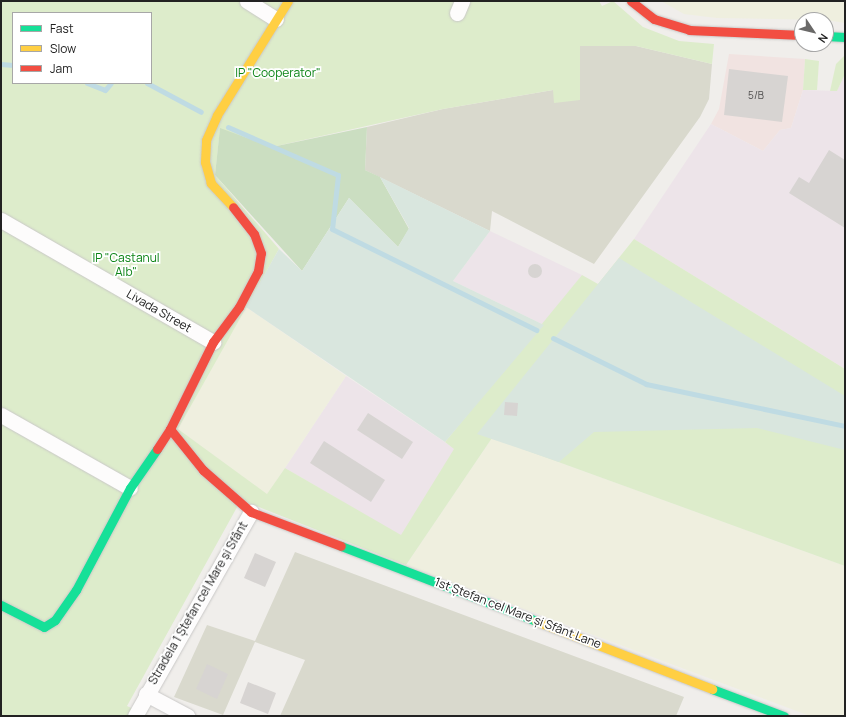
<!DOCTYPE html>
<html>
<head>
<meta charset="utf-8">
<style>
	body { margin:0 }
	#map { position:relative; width:846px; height:717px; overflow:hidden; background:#f0eeeb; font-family:Manrope,sans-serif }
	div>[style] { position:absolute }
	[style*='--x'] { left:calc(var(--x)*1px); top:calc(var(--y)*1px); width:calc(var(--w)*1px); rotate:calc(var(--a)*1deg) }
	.commercial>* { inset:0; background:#f1e3e1 }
	.industrial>* { inset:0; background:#ede4e9 }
	.construction>* { inset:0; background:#d9d9cd }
	.farmland>* { inset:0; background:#efefdf }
	.grass>* { inset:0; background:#ddeccb }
	.forest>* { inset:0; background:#cbdec1 }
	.wetland>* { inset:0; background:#d9e6de }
	.stream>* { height:5px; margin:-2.5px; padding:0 2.5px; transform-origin:2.5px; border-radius:2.5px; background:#bfdbe3 }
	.building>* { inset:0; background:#d7d4d2 }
	.round { border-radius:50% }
	.roads { filter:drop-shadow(0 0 1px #c9c8c7) drop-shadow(0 0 1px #c9c8c7) }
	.street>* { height:15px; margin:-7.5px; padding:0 7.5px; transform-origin:7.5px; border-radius:7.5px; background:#fdfcfc }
	.fast>* { height:9px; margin:-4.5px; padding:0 4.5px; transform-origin:4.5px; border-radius:4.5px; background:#16e098 }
	.slow>* { height:9px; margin:-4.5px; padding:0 4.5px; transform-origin:4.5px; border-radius:4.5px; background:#ffcf43 }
	.jam>* { height:9px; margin:-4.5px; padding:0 4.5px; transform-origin:4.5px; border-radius:4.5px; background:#f24e42 }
	span { translate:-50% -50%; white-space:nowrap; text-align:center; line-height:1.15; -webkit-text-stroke:3.5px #fff; paint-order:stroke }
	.number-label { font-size:10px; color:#4f4e4e }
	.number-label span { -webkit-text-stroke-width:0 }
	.park-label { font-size:12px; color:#0c8416 }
	.street-label { font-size:12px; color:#222 }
	.frame { position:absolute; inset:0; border:2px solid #222; pointer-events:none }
	.legend { position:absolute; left:12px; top:12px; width:140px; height:72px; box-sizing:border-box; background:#fff; border:1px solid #a7a7a7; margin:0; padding:5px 7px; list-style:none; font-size:12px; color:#222 }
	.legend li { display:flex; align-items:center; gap:8px; height:20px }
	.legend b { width:20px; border:1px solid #a7a7a7 }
	.north { position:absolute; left:794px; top:12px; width:40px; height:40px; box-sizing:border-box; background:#fff; border:1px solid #a7a7a7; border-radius:50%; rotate:125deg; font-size:11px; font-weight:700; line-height:16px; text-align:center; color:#222 }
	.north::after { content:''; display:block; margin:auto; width:14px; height:18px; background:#6a6968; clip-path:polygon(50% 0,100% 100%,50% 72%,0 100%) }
</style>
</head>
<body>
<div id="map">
	<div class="commercial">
		<div style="clip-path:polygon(729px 54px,805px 59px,803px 90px,791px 128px,780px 130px,763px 151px,711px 124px,719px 109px)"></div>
	</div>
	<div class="industrial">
		<div style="clip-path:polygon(845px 74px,845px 369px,634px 239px,711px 124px,763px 151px,780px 130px,791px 128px,803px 90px,837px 91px)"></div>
		<div style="clip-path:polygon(490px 231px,582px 275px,544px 325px,453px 281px)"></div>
		<div style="clip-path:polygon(346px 376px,455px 449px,401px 536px,285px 468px)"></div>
	</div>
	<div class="construction">
		<div style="clip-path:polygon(580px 46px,636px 46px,712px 64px,709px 99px,700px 117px,594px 264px,492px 211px,490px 231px,365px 170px,367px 127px,443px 109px,553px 90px)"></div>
		<div style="clip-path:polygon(295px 552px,684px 697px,676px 716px,280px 716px,305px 660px,255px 642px,223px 715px,174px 697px,207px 625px,255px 641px)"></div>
	</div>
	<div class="farmland">
		<div style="clip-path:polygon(661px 1px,845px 1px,845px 23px,826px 20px,717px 18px,684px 14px)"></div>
		<div style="clip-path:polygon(246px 307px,346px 376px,267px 495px,178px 429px)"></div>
		<div style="clip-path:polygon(492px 438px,845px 566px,845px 716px,810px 716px,406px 565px)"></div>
	</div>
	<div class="grass">
		<div style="clip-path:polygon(evenodd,1px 1px,599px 1px,602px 6px,613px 1px,643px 27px,679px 41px,714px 44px,712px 64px,636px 46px,580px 46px,580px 100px,554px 103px,553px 90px,443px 109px,272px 147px,220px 129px,215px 175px,279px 249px,178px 429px,267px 494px,285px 468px,401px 535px,454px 449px,445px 442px,582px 275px,598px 284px,634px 239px,845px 369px,845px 566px,492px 438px,406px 565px,241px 500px,127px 706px,149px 716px,1px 716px,1px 1px,13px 13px,151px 13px,151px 83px,13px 83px,13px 13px)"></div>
		<div style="clip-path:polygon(845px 55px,845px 74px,837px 91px,830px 91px,836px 64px)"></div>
		<div style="clip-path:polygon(805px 59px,819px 61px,817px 90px,803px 90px)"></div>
	</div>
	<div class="forest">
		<div style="clip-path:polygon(367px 127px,365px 170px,380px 177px,409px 229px,398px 247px,349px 198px,302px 271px,215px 175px,220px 128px,272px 147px)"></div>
	</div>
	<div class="wetland">
		<div style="clip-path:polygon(380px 177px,490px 231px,453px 281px,544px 325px,445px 442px,246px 307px,279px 249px,302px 271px,349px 198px,398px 247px,409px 228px)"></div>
		<div style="clip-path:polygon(619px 258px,845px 396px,845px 450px,757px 428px,594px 432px,559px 462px,477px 434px)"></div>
	</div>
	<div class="stream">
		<div style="--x:1;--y:64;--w:12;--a:5"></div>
		<div style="--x:87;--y:83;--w:19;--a:21"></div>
		<div style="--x:105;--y:90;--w:9;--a:-49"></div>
		<div style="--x:147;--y:83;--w:61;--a:28.2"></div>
		<div style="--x:228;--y:127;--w:120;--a:23.6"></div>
		<div style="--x:338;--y:175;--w:54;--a:96.3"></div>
		<div style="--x:332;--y:229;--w:228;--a:26.3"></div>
		<div style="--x:553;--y:338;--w:104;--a:26.3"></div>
		<div style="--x:646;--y:384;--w:203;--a:11.9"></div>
	</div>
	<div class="building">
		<div style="clip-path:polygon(729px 69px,788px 76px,782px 122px,724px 115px)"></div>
		<div style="clip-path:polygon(829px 150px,845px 160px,845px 228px,789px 193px,799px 177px,809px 183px)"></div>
		<div class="round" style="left:528px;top:264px;width:14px;height:14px"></div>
		<div style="clip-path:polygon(505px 402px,518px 403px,517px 416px,504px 415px)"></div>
		<div style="clip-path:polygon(368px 413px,413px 442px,402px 459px,357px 430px)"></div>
		<div style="clip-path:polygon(324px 441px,385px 480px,371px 502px,310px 463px)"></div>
		<div style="clip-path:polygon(255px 553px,276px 562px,265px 587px,244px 578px)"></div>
		<div style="clip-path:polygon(207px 664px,228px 674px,217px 699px,196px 689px)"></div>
		<div style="clip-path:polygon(248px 682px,276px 693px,268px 714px,240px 703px)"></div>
	</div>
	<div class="roads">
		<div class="street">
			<div style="--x:247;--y:1;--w:34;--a:32"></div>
			<div style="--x:457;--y:13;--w:13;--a:-67"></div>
			<div style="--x:1;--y:220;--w:245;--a:29.9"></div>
			<div style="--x:1;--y:415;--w:148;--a:29.5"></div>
			<div style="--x:146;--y:694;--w:47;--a:28.2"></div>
			<div style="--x:135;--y:716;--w:235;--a:-60.4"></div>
		</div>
		<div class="fast">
			<div style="--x:826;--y:36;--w:19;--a:3"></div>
			<div style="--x:341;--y:546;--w:209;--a:21"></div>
			<div style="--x:1;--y:605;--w:48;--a:27.1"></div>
			<div style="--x:44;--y:627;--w:13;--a:-32"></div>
			<div style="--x:55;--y:620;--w:37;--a:-55"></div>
			<div style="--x:76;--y:590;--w:115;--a:-62.1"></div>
			<div style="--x:130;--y:488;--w:47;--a:-55.3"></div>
			<div style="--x:712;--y:689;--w:77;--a:20.6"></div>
		</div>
		<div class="slow">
			<div style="--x:233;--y:207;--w:33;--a:-133"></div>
			<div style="--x:211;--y:183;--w:22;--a:-106"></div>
			<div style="--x:205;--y:162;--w:22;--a:-87"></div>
			<div style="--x:206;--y:140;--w:27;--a:-66"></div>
			<div style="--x:217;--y:115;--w:134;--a:-58.1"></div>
			<div style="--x:536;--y:621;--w:189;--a:21.1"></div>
		</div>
		<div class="jam">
			<div style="--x:631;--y:1;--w:29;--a:38"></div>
			<div style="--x:654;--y:19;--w:37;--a:17"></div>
			<div style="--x:689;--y:30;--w:113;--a:2.5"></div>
			<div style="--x:170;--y:429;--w:53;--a:51.2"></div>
			<div style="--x:203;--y:470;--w:64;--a:41.2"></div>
			<div style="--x:251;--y:512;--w:96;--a:20.7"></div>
			<div style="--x:157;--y:449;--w:24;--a:-57"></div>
			<div style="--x:170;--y:429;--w:97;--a:-63.7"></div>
			<div style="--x:213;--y:342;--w:44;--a:-53.4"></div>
			<div style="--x:239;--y:307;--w:41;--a:-62.2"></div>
			<div style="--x:258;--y:271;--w:18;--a:-81"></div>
			<div style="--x:261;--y:253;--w:20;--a:-110"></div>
			<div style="--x:254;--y:234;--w:34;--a:-128"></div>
		</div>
	</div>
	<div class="number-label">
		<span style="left:756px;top:96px">5/B</span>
	</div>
	<div class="park-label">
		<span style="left:278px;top:73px">IP "Cooperator"</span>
		<span style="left:126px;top:265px">IP "Castanul<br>Alb"</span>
	</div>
	<div class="street-label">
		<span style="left:159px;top:311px;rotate:30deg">Livada Street</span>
		<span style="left:198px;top:603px;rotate:-60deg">Stradela 1 Ștefan cel Mare și Sfânt</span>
		<span style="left:518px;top:613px;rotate:21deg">1st Ștefan cel Mare și Sfânt Lane</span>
	</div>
	<div class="frame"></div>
	<ul class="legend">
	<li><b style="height:5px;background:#16e098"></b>Fast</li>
	<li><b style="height:5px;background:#ffcf43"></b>Slow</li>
	<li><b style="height:5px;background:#f24e42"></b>Jam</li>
	</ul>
	<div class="north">N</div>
</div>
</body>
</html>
